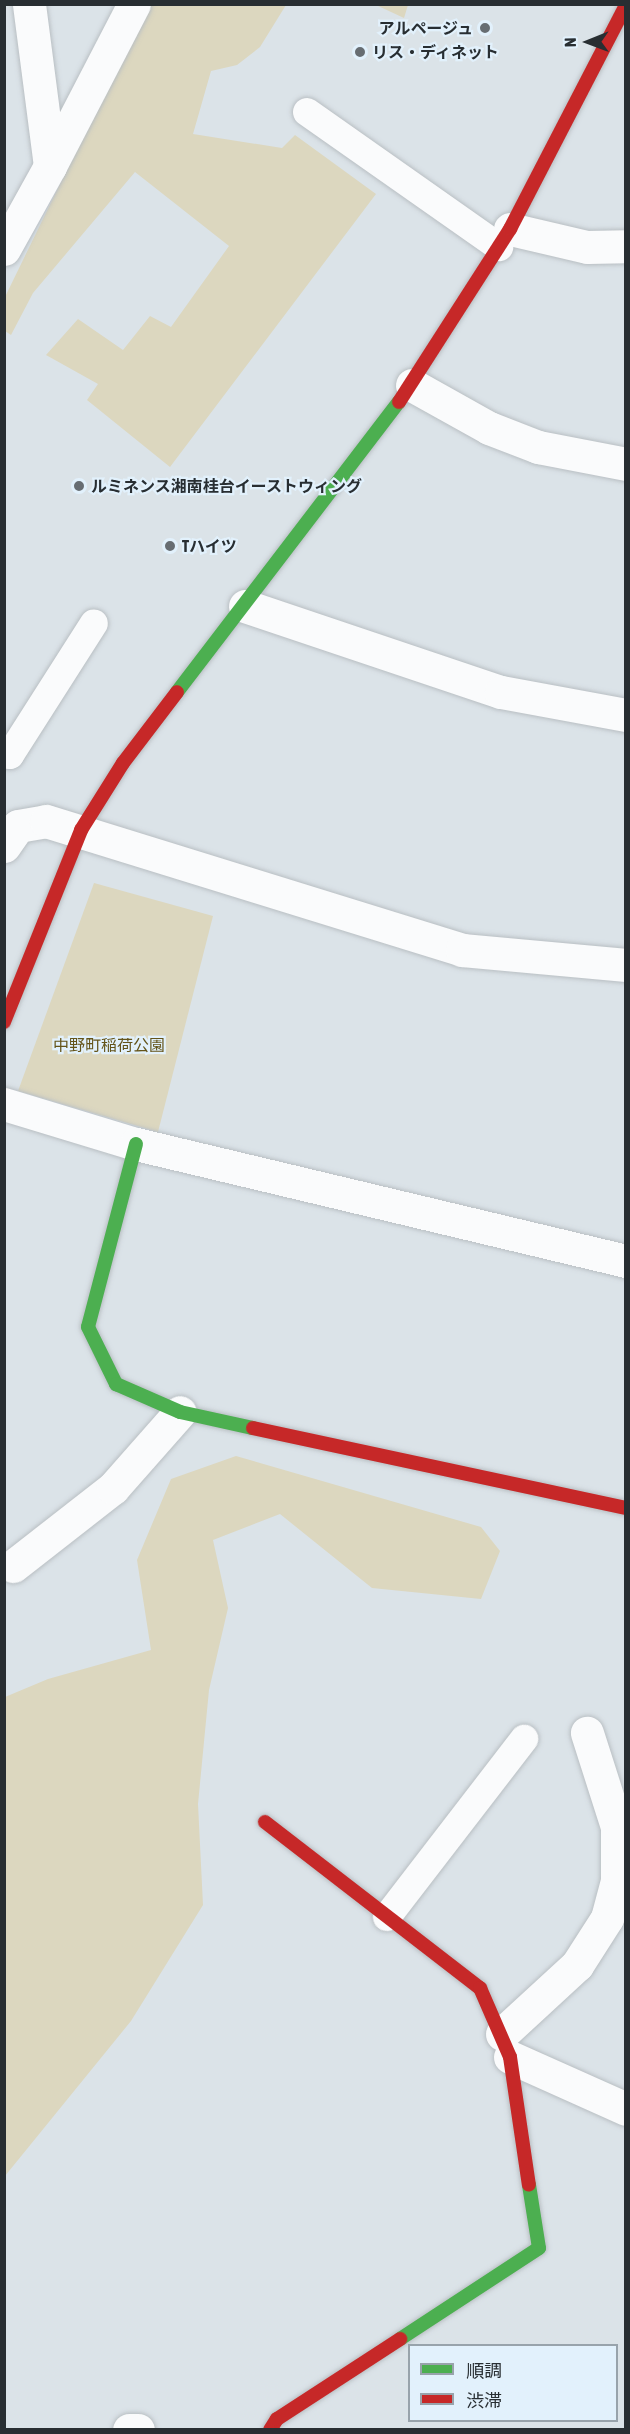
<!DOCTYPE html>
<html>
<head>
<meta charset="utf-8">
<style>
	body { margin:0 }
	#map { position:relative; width:630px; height:2434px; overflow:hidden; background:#dbe3e8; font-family:"Asap Condensed","Noto Sans JP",sans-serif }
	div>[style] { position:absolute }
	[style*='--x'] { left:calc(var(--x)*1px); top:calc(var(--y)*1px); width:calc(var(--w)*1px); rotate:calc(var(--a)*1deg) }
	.green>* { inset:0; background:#dcd7bf }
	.roads { filter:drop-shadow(0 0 2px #b9bfc3) drop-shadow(0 0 2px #b9bfc3) }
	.lane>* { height:28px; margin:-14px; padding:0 14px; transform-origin:14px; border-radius:14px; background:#fafbfc }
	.street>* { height:33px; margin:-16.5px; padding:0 16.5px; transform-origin:16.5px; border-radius:16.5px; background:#fafbfc }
	.fast>* { height:14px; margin:-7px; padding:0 7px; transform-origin:7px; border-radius:7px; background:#4caf50 }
	.jam>* { height:14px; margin:-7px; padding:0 7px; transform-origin:7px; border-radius:7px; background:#c62828 }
	.dots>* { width:16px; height:16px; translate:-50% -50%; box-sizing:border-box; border:3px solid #e2f1fc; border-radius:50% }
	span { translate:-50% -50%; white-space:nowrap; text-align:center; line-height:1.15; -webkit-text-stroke:4.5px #e2f1fc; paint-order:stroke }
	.poi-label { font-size:16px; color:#282e32; font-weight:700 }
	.right { translate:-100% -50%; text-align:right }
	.left { translate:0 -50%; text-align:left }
	.park-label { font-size:16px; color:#645419 }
	.frame { position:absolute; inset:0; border:6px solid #282e32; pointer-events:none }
	.legend { position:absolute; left:408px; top:2344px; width:210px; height:78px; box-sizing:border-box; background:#e2f1fc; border:2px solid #98a3ab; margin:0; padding:8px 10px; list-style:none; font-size:18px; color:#282e32 }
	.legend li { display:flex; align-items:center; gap:12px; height:30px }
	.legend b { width:30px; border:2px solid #98a3ab }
	.north { position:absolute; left:558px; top:12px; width:60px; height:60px; -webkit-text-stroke:4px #e2f1fc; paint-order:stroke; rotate:269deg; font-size:16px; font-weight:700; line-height:24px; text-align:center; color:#282e32 }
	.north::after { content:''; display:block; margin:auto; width:21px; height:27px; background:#282e32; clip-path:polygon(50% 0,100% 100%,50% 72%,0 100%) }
</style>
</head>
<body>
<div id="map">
	<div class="green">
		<div style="clip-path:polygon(147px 5px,286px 5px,260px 47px,237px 65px,211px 71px,193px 134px,282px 148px,295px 135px,376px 194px,170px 467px,87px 400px,98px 384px,46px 355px,78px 319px,123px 350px,150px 316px,171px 327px,229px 246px,135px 172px,33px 293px,11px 335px,5px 331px,5px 297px)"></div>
		<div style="clip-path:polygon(376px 5px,408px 5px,404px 18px)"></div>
		<div style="clip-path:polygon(94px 883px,213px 916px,158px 1132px,18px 1091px)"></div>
		<div style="clip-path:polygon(236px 1456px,481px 1527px,500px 1551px,481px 1599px,372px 1588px,280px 1514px,213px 1540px,228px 1608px,209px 1690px,198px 1804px,203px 1905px,131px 2021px,5px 2176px,5px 1697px,48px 1679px,151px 1650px,137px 1560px,171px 1479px)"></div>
	</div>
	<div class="roads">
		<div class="lane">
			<div style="--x:307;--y:112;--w:235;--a:35.1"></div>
			<div style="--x:4;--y:754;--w:6;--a:9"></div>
			<div style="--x:10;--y:755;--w:156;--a:-57.5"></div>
			<div style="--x:387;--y:1917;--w:225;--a:-52.4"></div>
		</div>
		<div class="street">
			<div style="--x:50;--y:166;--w:182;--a:-62.6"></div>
			<div style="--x:510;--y:229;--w:79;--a:13.2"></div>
			<div style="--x:587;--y:247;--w:39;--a:-1"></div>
			<div style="--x:4;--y:249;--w:95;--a:-61"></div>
			<div style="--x:50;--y:166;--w:163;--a:-97.4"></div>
			<div style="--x:412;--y:385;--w:88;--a:29.2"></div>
			<div style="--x:489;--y:428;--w:53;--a:21.2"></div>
			<div style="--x:538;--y:447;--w:90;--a:10.9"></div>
			<div style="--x:245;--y:606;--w:270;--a:18.6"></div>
			<div style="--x:501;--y:692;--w:127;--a:10.4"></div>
			<div style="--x:4;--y:846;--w:24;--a:-55"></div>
			<div style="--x:18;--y:826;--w:28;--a:-10"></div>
			<div style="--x:46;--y:821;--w:436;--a:17.2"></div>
			<div style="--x:462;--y:950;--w:165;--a:5.2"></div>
			<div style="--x:4;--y:1104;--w:138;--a:16.9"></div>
			<div style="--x:136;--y:1144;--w:504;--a:13.43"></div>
			<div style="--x:13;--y:1566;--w:127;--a:-38"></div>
			<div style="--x:113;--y:1488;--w:101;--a:-48.6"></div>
			<div style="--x:502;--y:2034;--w:102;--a:-42.6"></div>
			<div style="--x:577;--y:1965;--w:56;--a:-57.4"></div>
			<div style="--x:607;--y:1918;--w:39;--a:-75"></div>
			<div style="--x:617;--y:1880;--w:53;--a:-90"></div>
			<div style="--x:617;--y:1827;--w:99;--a:-107.7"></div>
			<div style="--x:510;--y:2057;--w:127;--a:24.1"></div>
			<div style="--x:129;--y:2430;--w:9;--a:0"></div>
		</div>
		<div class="fast">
			<div style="--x:177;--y:692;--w:365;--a:-52.6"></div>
			<div style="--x:136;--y:1144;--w:189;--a:104.7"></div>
			<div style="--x:88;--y:1327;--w:64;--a:63.8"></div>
			<div style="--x:116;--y:1384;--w:70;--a:23.6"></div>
			<div style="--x:180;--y:1412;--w:75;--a:12.4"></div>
			<div style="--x:400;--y:2339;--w:166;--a:-33.2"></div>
			<div style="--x:539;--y:2248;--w:64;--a:-99"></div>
		</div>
		<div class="jam">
			<div style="--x:399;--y:402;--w:206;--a:-57.3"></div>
			<div style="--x:510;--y:229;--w:252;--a:-62.6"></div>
			<div style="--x:4;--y:1022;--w:207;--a:-68.1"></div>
			<div style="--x:81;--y:830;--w:79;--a:-57.9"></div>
			<div style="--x:123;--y:763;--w:89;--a:-52.7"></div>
			<div style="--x:253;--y:1428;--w:381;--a:12.1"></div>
			<div style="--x:265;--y:1822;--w:272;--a:37.7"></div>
			<div style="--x:480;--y:1988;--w:75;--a:66.5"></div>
			<div style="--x:510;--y:2057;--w:129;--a:81.6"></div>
			<div style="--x:270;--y:2430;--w:13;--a:-58"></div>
			<div style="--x:277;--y:2419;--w:147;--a:-33"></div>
		</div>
	</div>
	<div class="dots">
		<div style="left:485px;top:28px;background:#676d72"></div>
		<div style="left:360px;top:52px;background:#676d72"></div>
		<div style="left:79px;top:486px;background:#676d72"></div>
		<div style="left:170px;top:546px;background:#676d72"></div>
	</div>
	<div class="poi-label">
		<span class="right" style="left:473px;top:28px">アルページュ</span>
		<span class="left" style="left:372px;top:52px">リス・ディネット</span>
		<span class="left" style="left:91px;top:486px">ルミネンス湘南桂台イーストウィング</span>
		<span class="left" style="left:182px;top:546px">Tハイツ</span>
	</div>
	<div class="park-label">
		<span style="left:109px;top:1045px">中野町稲荷公園</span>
	</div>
	<div class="frame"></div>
	<ul class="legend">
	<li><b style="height:8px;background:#4caf50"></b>順調</li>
	<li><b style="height:8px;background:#c62828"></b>渋滞</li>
	</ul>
	<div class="north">N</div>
</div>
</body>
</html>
